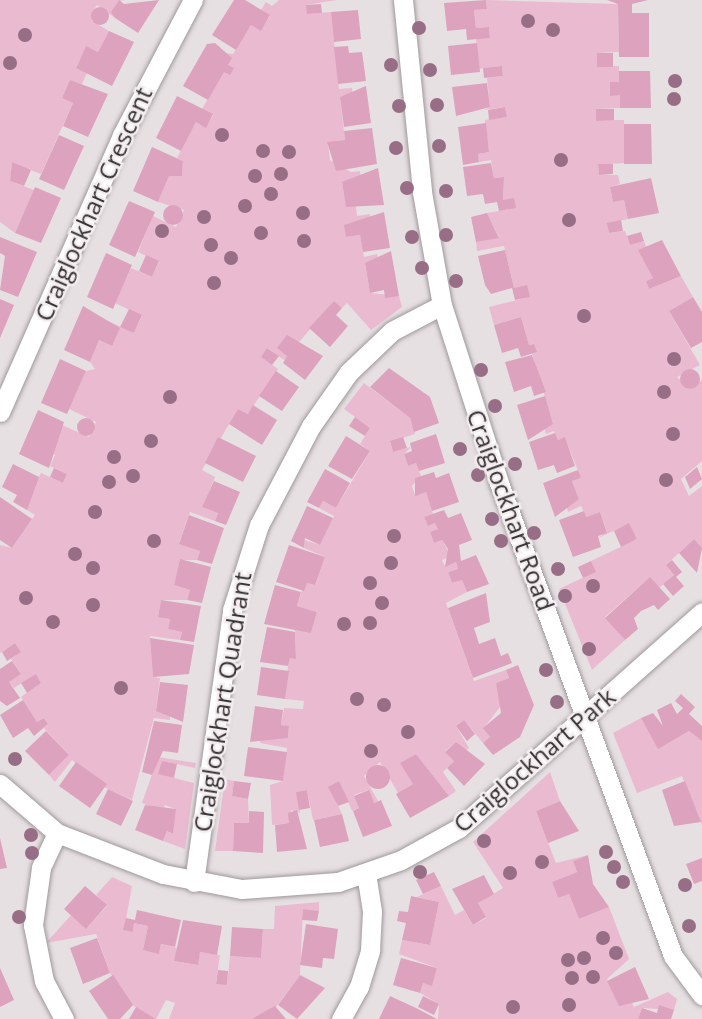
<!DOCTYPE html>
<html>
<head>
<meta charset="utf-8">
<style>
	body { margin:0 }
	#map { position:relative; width:702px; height:1019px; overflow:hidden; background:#e7e0e3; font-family:"Open Sans",sans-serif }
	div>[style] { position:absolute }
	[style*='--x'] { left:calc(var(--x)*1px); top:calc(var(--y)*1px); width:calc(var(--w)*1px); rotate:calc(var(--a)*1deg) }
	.green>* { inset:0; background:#eabbd0 }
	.building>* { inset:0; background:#dda2bd }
	.round { border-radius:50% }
	.roads { filter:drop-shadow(0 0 2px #9f989b) drop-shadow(0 0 2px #9f989b) }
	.street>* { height:19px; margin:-9.5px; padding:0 9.5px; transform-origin:9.5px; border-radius:9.5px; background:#fff }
	.trees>* { width:14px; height:14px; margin:-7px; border-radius:50%; background:#976e85 }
	span { translate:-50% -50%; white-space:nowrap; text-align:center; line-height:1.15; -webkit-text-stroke:5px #f4edf0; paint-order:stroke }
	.street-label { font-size:24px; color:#333031 }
</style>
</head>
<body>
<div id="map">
	<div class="green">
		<div style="clip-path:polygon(0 0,126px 0,118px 1px,112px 12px,115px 18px,97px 5px,92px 13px,92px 21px,109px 31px,98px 52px,86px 47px,76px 67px,87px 73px,81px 86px,70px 81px,62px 98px,73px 103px,41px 174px,12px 163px,10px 181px,34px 190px,15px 233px,0 222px)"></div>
		<div style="clip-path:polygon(279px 0,337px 0,306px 5px,308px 14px,331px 12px,339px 89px,352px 88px,353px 95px,340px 97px,345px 140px,328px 143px,330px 160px,351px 172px,360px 171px,361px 179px,342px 182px,346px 206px,356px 205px,357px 216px,370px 214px,371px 220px,345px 225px,346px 237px,360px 235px,364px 257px,377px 254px,379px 261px,365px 264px,370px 293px,399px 296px,402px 307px,371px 330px,347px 303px,342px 308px,334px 301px,284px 360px,268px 348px,261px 357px,278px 369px,248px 414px,238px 409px,202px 470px,215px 477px,203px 507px,218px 513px,215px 521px,190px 512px,179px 543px,200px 551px,197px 560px,180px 560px,174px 585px,190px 590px,187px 600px,161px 600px,158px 616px,170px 619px,168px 629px,182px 632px,180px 640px,150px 636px,153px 677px,160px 678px,156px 710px,170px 713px,170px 720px,154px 718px,132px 800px,106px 788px,72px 760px,55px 782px,49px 775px,69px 755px,44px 728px,48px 724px,44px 718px,37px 722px,21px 697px,41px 683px,36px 674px,14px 688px,9px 682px,21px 674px,11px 659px,20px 652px,15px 643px,0 653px,0 545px,12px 548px,35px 515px,27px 510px,27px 500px,41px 473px,63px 483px,67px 474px,50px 466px,55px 455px,50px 453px,62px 425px,89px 437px,93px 430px,96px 422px,69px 409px,86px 371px,95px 369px,90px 362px,99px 340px,112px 346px,108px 321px,134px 333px,142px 316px,115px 303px,131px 268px,152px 277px,159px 262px,138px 252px,153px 216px,176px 227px,184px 210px,158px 202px,169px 176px,182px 175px,183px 161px,177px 158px,196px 122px,206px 127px,213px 115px,202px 109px,231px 58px,223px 53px,233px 54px,251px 25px,261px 30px,270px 16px,261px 10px,266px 2px,272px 6px)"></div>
		<div style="clip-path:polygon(486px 0,618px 4px,619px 52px,597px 53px,597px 67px,619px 66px,619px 82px,610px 82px,610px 95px,620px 95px,620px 108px,596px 109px,596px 120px,624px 120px,624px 163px,598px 165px,599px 175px,618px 175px,620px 184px,610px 187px,613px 201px,624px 200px,628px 219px,608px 223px,609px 233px,625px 231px,630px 245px,644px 241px,646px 247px,639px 250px,653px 278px,646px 281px,649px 289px,681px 276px,693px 297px,669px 311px,700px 365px,677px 377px,690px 389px,702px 380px,702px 461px,681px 479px,689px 496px,702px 486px,702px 548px,694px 539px,666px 565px,674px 575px,659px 588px,649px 578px,605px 617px,625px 640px,592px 670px,559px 589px,595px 572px,591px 561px,637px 539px,629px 524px,598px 538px,607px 532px,600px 512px,586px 517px,581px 506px,568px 512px,566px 504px,579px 499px,572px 481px,581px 478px,565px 438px,558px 440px,554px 431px,546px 434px,544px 427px,553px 424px,532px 353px,534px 344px,529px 345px,521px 317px,494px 325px,489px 307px,529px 297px,514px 288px,504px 246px,477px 251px,476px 242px,499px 237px,487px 213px,515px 208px,503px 200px,504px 177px,494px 178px,491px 160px,479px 162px,478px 154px,489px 152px,485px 120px,507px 117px,505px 107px,484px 110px,490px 107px,487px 78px,503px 76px,502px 66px,479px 69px,476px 39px,490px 37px,489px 27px,476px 28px,474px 10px,487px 9px)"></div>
		<div style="clip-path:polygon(364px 383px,410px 418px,415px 434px,390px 442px,393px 452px,411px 447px,404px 454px,408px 466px,416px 463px,421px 476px,412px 486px,415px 495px,426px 492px,433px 514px,424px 517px,428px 526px,435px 523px,438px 529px,430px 532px,434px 543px,442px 540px,451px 556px,442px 560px,445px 566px,456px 562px,458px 569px,448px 572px,452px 583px,462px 580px,467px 592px,446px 603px,474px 681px,506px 670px,509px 678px,496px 683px,503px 703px,484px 728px,490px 737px,483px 743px,464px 720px,456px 726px,469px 748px,465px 751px,456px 742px,445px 751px,454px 761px,443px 772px,456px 791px,449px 796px,416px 754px,401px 763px,413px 784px,398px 793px,380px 762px,364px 776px,378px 801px,374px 803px,368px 790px,354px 795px,359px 808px,352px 811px,339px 781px,329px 787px,342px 814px,313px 820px,307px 790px,297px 792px,300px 813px,291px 810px,289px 823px,272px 825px,270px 785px,283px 781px,287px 748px,260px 743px,261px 738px,288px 738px,289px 727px,281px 725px,284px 708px,303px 709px,304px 701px,285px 699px,288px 666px,290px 658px,296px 658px,295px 630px,311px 632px,317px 612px,297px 606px,302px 590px,307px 583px,315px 585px,325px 557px,304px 548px,305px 540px,320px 545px,334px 516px,319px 508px,323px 501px,336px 508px,370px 451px,360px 444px,370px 428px,344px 409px)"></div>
		<div style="clip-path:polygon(641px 718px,658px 748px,689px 731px,702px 741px,702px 825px,682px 776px,637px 793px,613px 733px)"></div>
		<div style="clip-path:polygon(158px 757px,196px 763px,195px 768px,162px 761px,159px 774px,194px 783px,185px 849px,163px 841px,167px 831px,173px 834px,175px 809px,165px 805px,162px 811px,142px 803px)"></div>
		<div style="clip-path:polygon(550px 772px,560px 801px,536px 811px,556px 863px,588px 855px,573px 861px,577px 872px,552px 882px,558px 898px,569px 894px,579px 919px,609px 907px,629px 959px,607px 979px,619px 1005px,631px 1000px,634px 1007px,668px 992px,677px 999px,674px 1010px,642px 1008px,638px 1019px,438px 1019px,439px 1004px,420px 993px,423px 983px,432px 985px,437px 968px,399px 954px,402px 940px,430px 945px,439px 902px,417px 897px,441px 886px,455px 915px,464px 910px,473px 925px,486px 918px,478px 903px,503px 888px,473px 842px)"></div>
		<div style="clip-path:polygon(225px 779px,234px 781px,232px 796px,248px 799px,249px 823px,234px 823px,233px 851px,215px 851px)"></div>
		<div style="clip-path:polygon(112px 877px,132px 886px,124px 930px,133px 932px,134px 923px,148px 926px,143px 950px,159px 953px,161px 944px,177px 948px,175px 961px,197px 965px,200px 952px,220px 955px,216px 983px,227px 985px,230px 956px,261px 958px,263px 929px,274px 929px,275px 906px,319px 902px,319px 911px,303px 909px,300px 975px,276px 1007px,252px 1019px,169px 1019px,175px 1003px,166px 1000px,156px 1019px,132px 1005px,110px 973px,96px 934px,46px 943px,71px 915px,87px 928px,107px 906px,96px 895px)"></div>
	</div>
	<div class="building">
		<div style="clip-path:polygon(119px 0,124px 4px,159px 0,138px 33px,115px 18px,111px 12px)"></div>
		<div style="clip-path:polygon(234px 0,245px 0,270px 15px,261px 31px,251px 25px,236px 50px,212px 35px)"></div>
		<div style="clip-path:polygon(486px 0,487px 9px,474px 10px,476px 28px,489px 27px,490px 38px,467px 40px,466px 29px,447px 31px,444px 3px)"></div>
		<div style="clip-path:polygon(607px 0,648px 0,632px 4px,632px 13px,649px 13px,649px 57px,619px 57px,618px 4px)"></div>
		<div style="clip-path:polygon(321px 4px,322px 13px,307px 14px,306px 5px)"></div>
		<div class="round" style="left:91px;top:7px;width:18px;height:18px"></div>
		<div style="clip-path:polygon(358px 10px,361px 39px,334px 42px,331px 12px)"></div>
		<div style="clip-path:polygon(109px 31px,134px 42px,112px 86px,76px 68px,86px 46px,98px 52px)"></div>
		<div style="clip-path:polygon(215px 43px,232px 58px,228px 65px,234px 68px,230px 75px,224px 72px,208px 100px,183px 86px,207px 44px)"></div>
		<div style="clip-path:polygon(477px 43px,480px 72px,451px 75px,448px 46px)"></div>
		<div style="clip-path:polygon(348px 46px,349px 53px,362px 52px,366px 81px,338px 84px,334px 47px)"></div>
		<div style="clip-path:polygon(597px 53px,613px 53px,613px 67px,597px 67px)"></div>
		<div style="clip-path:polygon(502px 66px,503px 76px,484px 78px,483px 68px)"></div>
		<div style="clip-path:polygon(619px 71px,650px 71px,651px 108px,620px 108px,620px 95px,610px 96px,610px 82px,619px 82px)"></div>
		<div style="clip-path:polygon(70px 80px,108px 94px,88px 137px,63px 126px,73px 103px,62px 98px)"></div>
		<div style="clip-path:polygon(487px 83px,490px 107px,456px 116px,452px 87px)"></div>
		<div style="clip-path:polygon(366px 86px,371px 123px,344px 127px,340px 97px)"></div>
		<div style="clip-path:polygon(177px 96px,213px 114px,206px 128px,196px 122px,181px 151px,156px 138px)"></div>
		<div style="clip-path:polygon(505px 107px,507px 117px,489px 120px,488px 110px)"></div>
		<div style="clip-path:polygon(596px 109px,614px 109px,614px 120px,596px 121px)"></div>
		<div style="clip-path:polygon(486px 123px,489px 152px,478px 154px,479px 162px,463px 165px,458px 127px)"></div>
		<div style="clip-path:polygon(624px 124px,651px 124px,652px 164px,624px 164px)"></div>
		<div style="clip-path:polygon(372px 128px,377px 164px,336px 171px,327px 142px,345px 140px,344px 131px)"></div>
		<div style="clip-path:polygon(59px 135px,84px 146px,64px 190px,39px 179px)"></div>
		<div style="clip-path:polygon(152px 147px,183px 161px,182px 176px,169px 176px,158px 202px,133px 191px)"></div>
		<div style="clip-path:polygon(12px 162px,31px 170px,24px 186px,10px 181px)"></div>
		<div style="clip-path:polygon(491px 163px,494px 178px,504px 177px,503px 200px,514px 198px,516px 208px,499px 211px,497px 202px,485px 204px,483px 194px,467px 196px,463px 167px)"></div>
		<div style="clip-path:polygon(598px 164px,613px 164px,613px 174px,599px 175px)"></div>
		<div style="clip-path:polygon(378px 168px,384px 205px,346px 207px,342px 182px)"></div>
		<div style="clip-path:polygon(651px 178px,659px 213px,628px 219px,624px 200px,613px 202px,610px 187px)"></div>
		<div style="clip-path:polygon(35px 187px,61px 198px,41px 243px,15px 233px)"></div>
		<div style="clip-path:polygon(129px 201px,155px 212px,135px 257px,109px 245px)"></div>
		<div class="round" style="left:163px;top:205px;width:20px;height:20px"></div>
		<div style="clip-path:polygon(384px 212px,390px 248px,363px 252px,360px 235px,346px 237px,344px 225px)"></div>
		<div style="clip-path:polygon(487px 213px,499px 238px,476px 242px,471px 217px)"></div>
		<div style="clip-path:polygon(621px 220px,623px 231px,609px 233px,607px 223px)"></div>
		<div style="clip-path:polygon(641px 232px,644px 241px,630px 245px,627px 236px)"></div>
		<div style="clip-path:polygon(0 237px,37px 252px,18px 297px,0 290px,5px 256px,0 253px)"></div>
		<div style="clip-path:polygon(662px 240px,681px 276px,649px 289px,646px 281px,653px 278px,638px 250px)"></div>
		<div style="clip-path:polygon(505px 250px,514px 288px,527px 285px,530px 297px,515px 300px,512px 288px,491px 294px,485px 285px,478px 256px)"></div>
		<div style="clip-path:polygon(391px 251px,399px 296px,385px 298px,384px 290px,370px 293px,365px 263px)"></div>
		<div style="clip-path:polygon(106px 253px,132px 265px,113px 309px,87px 297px)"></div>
		<div style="clip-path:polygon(146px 255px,159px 261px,152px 277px,139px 271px)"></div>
		<div style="clip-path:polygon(693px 297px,702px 312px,702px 342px,691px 348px,669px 311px)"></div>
		<div style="clip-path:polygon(0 299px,14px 305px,0 338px)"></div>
		<div style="clip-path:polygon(334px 301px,342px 308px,336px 315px,348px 326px,330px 347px,309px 328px)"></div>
		<div style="clip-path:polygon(83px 306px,120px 328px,112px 346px,99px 340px,90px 362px,64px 350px)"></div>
		<div style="clip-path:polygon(129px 309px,142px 315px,134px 333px,120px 327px)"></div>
		<div style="clip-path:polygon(521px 317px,529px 345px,534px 344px,537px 352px,521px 357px,518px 348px,502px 353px,494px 325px)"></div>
		<div style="clip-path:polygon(287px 335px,323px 356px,305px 380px,283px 363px,287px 356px,277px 348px)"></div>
		<div style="clip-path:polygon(267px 348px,279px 356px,272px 365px,261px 357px)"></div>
		<div style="clip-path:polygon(532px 355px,546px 392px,534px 396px,531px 386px,514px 392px,505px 362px)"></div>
		<div style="clip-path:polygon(60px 359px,86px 371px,67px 414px,41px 403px)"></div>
		<div style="clip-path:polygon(389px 368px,430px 397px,439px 423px,414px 432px,410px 418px,370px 387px)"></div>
		<div class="round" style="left:680px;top:369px;width:20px;height:20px"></div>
		<div style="clip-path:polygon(276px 371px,299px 387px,282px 411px,259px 396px)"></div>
		<div style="clip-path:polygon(545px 396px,553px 424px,528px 440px,517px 405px)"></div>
		<div style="clip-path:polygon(253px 405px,277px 420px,262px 445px,229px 424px,238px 409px,248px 414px)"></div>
		<div style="clip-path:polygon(38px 410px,64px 422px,49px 468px,19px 454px)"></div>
		<div style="clip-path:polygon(355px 417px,370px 428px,365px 436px,349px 426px)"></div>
		<div class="round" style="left:77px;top:418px;width:18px;height:18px"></div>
		<div style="clip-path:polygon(555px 433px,558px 440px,565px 437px,575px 466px,557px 473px,554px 465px,538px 470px,529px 442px)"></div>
		<div style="clip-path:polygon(436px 434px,445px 463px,419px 471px,416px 463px,408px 466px,404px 454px,412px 451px,410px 443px)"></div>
		<div style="clip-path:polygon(346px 436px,370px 451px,352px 479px,328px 466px)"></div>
		<div style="clip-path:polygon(218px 437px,256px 456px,243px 482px,205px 463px)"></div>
		<div style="clip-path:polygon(403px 437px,407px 448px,393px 452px,390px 441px)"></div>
		<div style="clip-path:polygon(13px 464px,39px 477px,27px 510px,13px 502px,17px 495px,2px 487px)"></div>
		<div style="clip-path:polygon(697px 467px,702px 479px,690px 489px,685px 477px)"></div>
		<div style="clip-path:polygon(54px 468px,67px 474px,63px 483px,50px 477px)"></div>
		<div style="clip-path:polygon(325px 469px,350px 483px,336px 508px,323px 501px,319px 508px,307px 502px)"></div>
		<div style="clip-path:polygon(578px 470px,581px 478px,572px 481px,579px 499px,555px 517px,543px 483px)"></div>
		<div style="clip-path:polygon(434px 472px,436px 478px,449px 473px,459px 502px,432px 511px,426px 492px,415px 496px,415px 478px)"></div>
		<div style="clip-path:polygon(214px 481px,240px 492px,226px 525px,215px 521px,218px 513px,202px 507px)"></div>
		<div style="clip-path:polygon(0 497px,32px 519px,12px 548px,0 540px)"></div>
		<div style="clip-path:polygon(307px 506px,333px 518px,320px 545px,305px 538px,304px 548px,291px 541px)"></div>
		<div style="clip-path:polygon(444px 510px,448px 518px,461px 513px,472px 540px,459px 545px,461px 561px,476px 555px,489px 584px,467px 592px,462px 580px,452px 583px,448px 572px,458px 569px,456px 562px,445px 567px,448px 549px,442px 540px,434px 543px,430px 532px,438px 529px,435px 523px,428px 526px,424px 517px)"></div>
		<div style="clip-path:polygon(584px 511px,586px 517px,600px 512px,607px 533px,598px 536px,601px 547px,573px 557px,559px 520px)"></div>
		<div style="clip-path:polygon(189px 515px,224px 528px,212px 564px,197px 560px,200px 551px,179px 544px)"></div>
		<div style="clip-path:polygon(629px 523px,637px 539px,621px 547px,614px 531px)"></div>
		<div style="clip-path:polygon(694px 539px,702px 548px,697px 573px,679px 553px)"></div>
		<div style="clip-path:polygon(289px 545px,325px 557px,315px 585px,307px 583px,304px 591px,276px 582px)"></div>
		<div style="clip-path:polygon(180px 559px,211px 567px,202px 603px,187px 600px,190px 590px,174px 585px)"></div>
		<div style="clip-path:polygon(672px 560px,682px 572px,676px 577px,684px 586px,673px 596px,663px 584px,674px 575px,666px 565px)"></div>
		<div style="clip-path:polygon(591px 561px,596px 572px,583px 578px,578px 567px)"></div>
		<div style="clip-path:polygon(650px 577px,670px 599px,658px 610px,654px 605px,641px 611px,634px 618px,638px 629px,625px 640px,605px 618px)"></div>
		<div style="clip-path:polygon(275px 585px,301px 592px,297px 606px,317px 612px,311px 633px,264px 624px)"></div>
		<div style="clip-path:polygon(486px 593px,490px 622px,474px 628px,476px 634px,479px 644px,495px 638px,501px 656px,508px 653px,512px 663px,473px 678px,448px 608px)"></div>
		<div style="clip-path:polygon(161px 600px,201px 606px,194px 642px,180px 640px,182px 632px,168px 629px,170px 619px,158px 617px)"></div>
		<div style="clip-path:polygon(267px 627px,295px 632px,296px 659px,290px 658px,288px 666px,260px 662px)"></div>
		<div style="clip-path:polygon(150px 638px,194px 645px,189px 674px,153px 677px)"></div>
		<div style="clip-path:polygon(15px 643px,21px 652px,7px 661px,2px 652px)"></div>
		<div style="clip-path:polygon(12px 661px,21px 674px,9px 682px,20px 698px,7px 706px,0 701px,0 669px)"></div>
		<div style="clip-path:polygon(518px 665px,534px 705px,520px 737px,493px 755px,483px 743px,490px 737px,483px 728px,501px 713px,496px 683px,509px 678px,506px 670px)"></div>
		<div style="clip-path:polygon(261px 667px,289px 671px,285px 699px,257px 695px)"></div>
		<div style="clip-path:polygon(36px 674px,41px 683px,27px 693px,21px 683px)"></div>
		<div style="clip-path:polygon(160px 682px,188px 685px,183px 722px,156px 711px)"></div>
		<div style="clip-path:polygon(681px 694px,695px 707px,689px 714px,702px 726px,702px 741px,689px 731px,658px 749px,641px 718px,653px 713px,663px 726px,657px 710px,671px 703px,677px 714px,683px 708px,675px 701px)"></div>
		<div style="clip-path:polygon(23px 700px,37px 722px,44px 718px,48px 724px,34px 736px,28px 728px,13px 738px,0 715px)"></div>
		<div style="clip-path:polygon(255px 706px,283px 710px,281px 725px,289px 726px,288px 738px,250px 742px)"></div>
		<div style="clip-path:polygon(464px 720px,475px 734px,467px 741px,456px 726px)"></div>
		<div style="clip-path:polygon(154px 721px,182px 725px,178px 753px,163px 751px,152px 775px,142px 772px)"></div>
		<div style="clip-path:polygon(46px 731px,69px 755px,49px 775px,25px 751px)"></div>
		<div style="clip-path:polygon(456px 742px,485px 764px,464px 786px,447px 768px,454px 761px,445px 752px)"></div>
		<div style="clip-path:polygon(248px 747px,287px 752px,283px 781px,244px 776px)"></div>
		<div style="clip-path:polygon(416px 754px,449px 796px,410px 818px,396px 794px,413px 784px,400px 763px)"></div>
		<div style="clip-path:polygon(162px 761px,177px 764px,174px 778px,158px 774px)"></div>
		<div style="clip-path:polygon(76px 762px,107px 784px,90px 808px,59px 786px)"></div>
		<div class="round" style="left:366px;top:765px;width:24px;height:24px"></div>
		<div style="clip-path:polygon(234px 781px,251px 783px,248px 799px,232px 796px)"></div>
		<div style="clip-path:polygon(339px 781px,349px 802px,338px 806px,328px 787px)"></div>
		<div style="clip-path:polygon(685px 781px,701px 822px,674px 826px,662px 790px)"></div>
		<div style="clip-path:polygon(108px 789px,133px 801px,121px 826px,96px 814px)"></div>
		<div style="clip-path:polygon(307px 790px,310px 808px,299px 810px,296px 792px)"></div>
		<div style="clip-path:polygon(369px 790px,374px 803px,381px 800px,392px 826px,363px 837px,353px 811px,359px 808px,354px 796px)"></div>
		<div style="clip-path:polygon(560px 801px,579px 831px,548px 843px,536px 811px)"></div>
		<div style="clip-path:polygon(145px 805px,176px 809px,173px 834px,167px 831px,163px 841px,135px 830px)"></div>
		<div style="clip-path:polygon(297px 810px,307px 849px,277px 852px,275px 825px,289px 823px,288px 813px)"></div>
		<div style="clip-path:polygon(249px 811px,264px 812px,263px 853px,233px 851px,234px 823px,249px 823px)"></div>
		<div style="clip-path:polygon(342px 814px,349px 841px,320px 847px,314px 820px)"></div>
		<div style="clip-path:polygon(0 838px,7px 868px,0 869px)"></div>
		<div style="clip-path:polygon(588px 855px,593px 884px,609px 907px,579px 919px,569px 894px,558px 898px,552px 882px,577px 872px,573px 861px)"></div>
		<div style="clip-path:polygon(702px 858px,702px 881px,694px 884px,686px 864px)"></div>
		<div style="clip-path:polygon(434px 872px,441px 886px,423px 894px,416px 880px)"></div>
		<div style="clip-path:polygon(484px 875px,494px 894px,478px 903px,486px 917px,473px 925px,452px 889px)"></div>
		<div style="clip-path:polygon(85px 886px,107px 905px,86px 929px,64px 909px)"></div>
		<div style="clip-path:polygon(411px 896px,439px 902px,430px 945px,402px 940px,406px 923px,397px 921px,399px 911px,408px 912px)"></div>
		<div style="clip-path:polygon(303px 909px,319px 911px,317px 921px,302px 920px)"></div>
		<div style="clip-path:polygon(137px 910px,181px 920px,175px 947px,161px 944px,159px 954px,143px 950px,148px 926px,134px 923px,133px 932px,123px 930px,126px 918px,135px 920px)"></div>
		<div style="clip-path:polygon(183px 920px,222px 926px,217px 955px,200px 952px,198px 965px,174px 961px)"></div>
		<div style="clip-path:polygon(306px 924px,338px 929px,334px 959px,323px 958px,322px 968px,300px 965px)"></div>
		<div style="clip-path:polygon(232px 927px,263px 929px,261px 958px,230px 956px)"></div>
		<div style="clip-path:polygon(97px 938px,110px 973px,83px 984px,70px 948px)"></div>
		<div style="clip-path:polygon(401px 958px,437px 968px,432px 986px,423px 983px,420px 993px,393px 985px)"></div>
		<div style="clip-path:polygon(635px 967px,649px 999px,619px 1006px,607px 981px)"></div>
		<div style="clip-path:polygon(0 968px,14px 1000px,0 1007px)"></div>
		<div style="clip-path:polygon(218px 970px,228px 971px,227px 985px,216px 984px)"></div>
		<div style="clip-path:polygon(113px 975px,133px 1005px,120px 1019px,108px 1019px,89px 991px)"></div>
		<div style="clip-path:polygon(300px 975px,325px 988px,297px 1019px,278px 1005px)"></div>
		<div style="clip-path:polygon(390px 996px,416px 1008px,437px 1019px,379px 1019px)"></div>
		<div style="clip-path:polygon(423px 996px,439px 1004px,434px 1015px,418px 1007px)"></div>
		<div style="clip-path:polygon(659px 1005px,674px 1010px,671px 1019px,638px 1019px,642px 1008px,657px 1013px)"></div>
		<div style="clip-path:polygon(275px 1006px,286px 1019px,252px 1019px,269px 1009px)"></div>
		<div style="clip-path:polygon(136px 1007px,156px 1019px,129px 1019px)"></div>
	</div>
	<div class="roads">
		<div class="street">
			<div style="--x:403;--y:0;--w:193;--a:84.3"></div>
			<div style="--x:422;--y:192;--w:115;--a:80"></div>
			<div style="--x:442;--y:305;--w:187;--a:72.2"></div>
			<div style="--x:499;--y:483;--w:504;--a:69.8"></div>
			<div style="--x:673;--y:956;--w:49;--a:53.4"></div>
			<div style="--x:0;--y:412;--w:303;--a:-66.2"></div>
			<div style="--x:122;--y:135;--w:153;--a:-62.3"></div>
			<div style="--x:0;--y:784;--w:75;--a:40.7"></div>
			<div style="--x:57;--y:833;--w:114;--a:21.1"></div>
			<div style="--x:163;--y:874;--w:80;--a:10.8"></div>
			<div style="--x:242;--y:889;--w:96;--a:-4.2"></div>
			<div style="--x:338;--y:882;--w:67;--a:-19.2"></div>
			<div style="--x:401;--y:860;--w:66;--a:-28.9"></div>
			<div style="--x:459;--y:828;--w:325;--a:-41.6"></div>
			<div style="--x:57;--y:833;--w:38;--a:115"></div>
			<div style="--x:41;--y:868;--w:58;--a:98"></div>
			<div style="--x:33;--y:925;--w:57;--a:78.9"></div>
			<div style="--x:44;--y:981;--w:43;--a:62.2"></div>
			<div style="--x:194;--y:882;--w:275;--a:-82"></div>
			<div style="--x:232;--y:610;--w:89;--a:-72.4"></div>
			<div style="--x:259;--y:525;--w:112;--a:-62.3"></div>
			<div style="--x:311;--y:426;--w:66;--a:-54.9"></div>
			<div style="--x:349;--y:372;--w:59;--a:-43.6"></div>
			<div style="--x:392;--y:331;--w:56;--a:-27.5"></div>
			<div style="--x:341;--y:1019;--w:37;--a:-61"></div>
			<div style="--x:359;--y:987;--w:39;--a:-73"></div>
			<div style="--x:370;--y:950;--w:39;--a:-87"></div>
			<div style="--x:372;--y:911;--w:37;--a:-99"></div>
		</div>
	</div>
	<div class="trees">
		<div style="left:528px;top:21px"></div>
		<div style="left:419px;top:28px"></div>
		<div style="left:553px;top:30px"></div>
		<div style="left:25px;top:35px"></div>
		<div style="left:10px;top:63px"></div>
		<div style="left:391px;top:65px"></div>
		<div style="left:430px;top:70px"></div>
		<div style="left:675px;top:81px"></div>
		<div style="left:674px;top:99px"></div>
		<div style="left:437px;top:105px"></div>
		<div style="left:399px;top:106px"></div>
		<div style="left:222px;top:135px"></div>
		<div style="left:439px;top:146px"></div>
		<div style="left:396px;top:148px"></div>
		<div style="left:263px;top:151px"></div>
		<div style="left:289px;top:152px"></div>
		<div style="left:561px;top:160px"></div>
		<div style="left:281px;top:174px"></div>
		<div style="left:255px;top:176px"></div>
		<div style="left:407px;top:188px"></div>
		<div style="left:446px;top:191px"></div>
		<div style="left:271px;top:194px"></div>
		<div style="left:245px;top:206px"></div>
		<div style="left:303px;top:213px"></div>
		<div style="left:204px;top:217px"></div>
		<div style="left:569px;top:220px"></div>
		<div style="left:162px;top:231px"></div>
		<div style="left:261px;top:233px"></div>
		<div style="left:446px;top:235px"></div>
		<div style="left:412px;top:237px"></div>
		<div style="left:304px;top:241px"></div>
		<div style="left:211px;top:245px"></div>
		<div style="left:231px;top:258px"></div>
		<div style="left:422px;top:268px"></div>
		<div style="left:456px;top:281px"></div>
		<div style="left:214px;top:283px"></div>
		<div style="left:584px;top:316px"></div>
		<div style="left:674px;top:359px"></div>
		<div style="left:481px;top:370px"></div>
		<div style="left:664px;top:392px"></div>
		<div style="left:170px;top:397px"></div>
		<div style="left:495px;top:406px"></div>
		<div style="left:673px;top:434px"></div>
		<div style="left:151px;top:441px"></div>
		<div style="left:460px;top:449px"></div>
		<div style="left:114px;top:457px"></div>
		<div style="left:515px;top:464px"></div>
		<div style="left:478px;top:475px"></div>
		<div style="left:133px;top:476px"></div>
		<div style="left:666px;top:480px"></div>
		<div style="left:109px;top:482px"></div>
		<div style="left:95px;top:512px"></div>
		<div style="left:492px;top:519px"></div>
		<div style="left:534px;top:533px"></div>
		<div style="left:394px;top:536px"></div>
		<div style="left:154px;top:541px"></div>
		<div style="left:501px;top:541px"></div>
		<div style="left:75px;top:554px"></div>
		<div style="left:391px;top:563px"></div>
		<div style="left:93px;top:568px"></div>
		<div style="left:558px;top:569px"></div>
		<div style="left:370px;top:583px"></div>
		<div style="left:593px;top:586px"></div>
		<div style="left:565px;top:596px"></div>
		<div style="left:26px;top:598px"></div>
		<div style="left:382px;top:603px"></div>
		<div style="left:93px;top:605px"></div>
		<div style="left:53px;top:622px"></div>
		<div style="left:370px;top:623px"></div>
		<div style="left:344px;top:624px"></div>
		<div style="left:589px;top:649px"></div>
		<div style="left:546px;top:670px"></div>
		<div style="left:121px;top:688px"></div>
		<div style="left:357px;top:699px"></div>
		<div style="left:557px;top:702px"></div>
		<div style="left:384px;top:705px"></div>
		<div style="left:408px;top:732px"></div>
		<div style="left:371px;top:751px"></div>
		<div style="left:15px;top:759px"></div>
		<div style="left:31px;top:835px"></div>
		<div style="left:484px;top:841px"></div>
		<div style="left:606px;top:852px"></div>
		<div style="left:32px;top:853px"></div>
		<div style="left:542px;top:862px"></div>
		<div style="left:614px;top:867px"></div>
		<div style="left:420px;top:872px"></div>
		<div style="left:510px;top:873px"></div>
		<div style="left:623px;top:882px"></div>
		<div style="left:685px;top:885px"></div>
		<div style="left:19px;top:917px"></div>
		<div style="left:689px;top:926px"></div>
		<div style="left:603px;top:938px"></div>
		<div style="left:616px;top:953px"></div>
		<div style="left:584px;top:958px"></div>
		<div style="left:568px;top:960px"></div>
		<div style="left:593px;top:977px"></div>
		<div style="left:572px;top:978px"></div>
		<div style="left:569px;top:1005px"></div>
		<div style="left:513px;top:1007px"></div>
	</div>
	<div class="street-label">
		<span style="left:93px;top:204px;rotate:-66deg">Craiglockhart Crescent</span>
		<span style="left:511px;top:510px;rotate:70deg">Craiglockhart Road</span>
		<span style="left:222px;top:702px;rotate:-81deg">Craiglockhart Quadrant</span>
		<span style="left:534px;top:760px;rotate:-41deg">Craiglockhart Park</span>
	</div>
</div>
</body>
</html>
